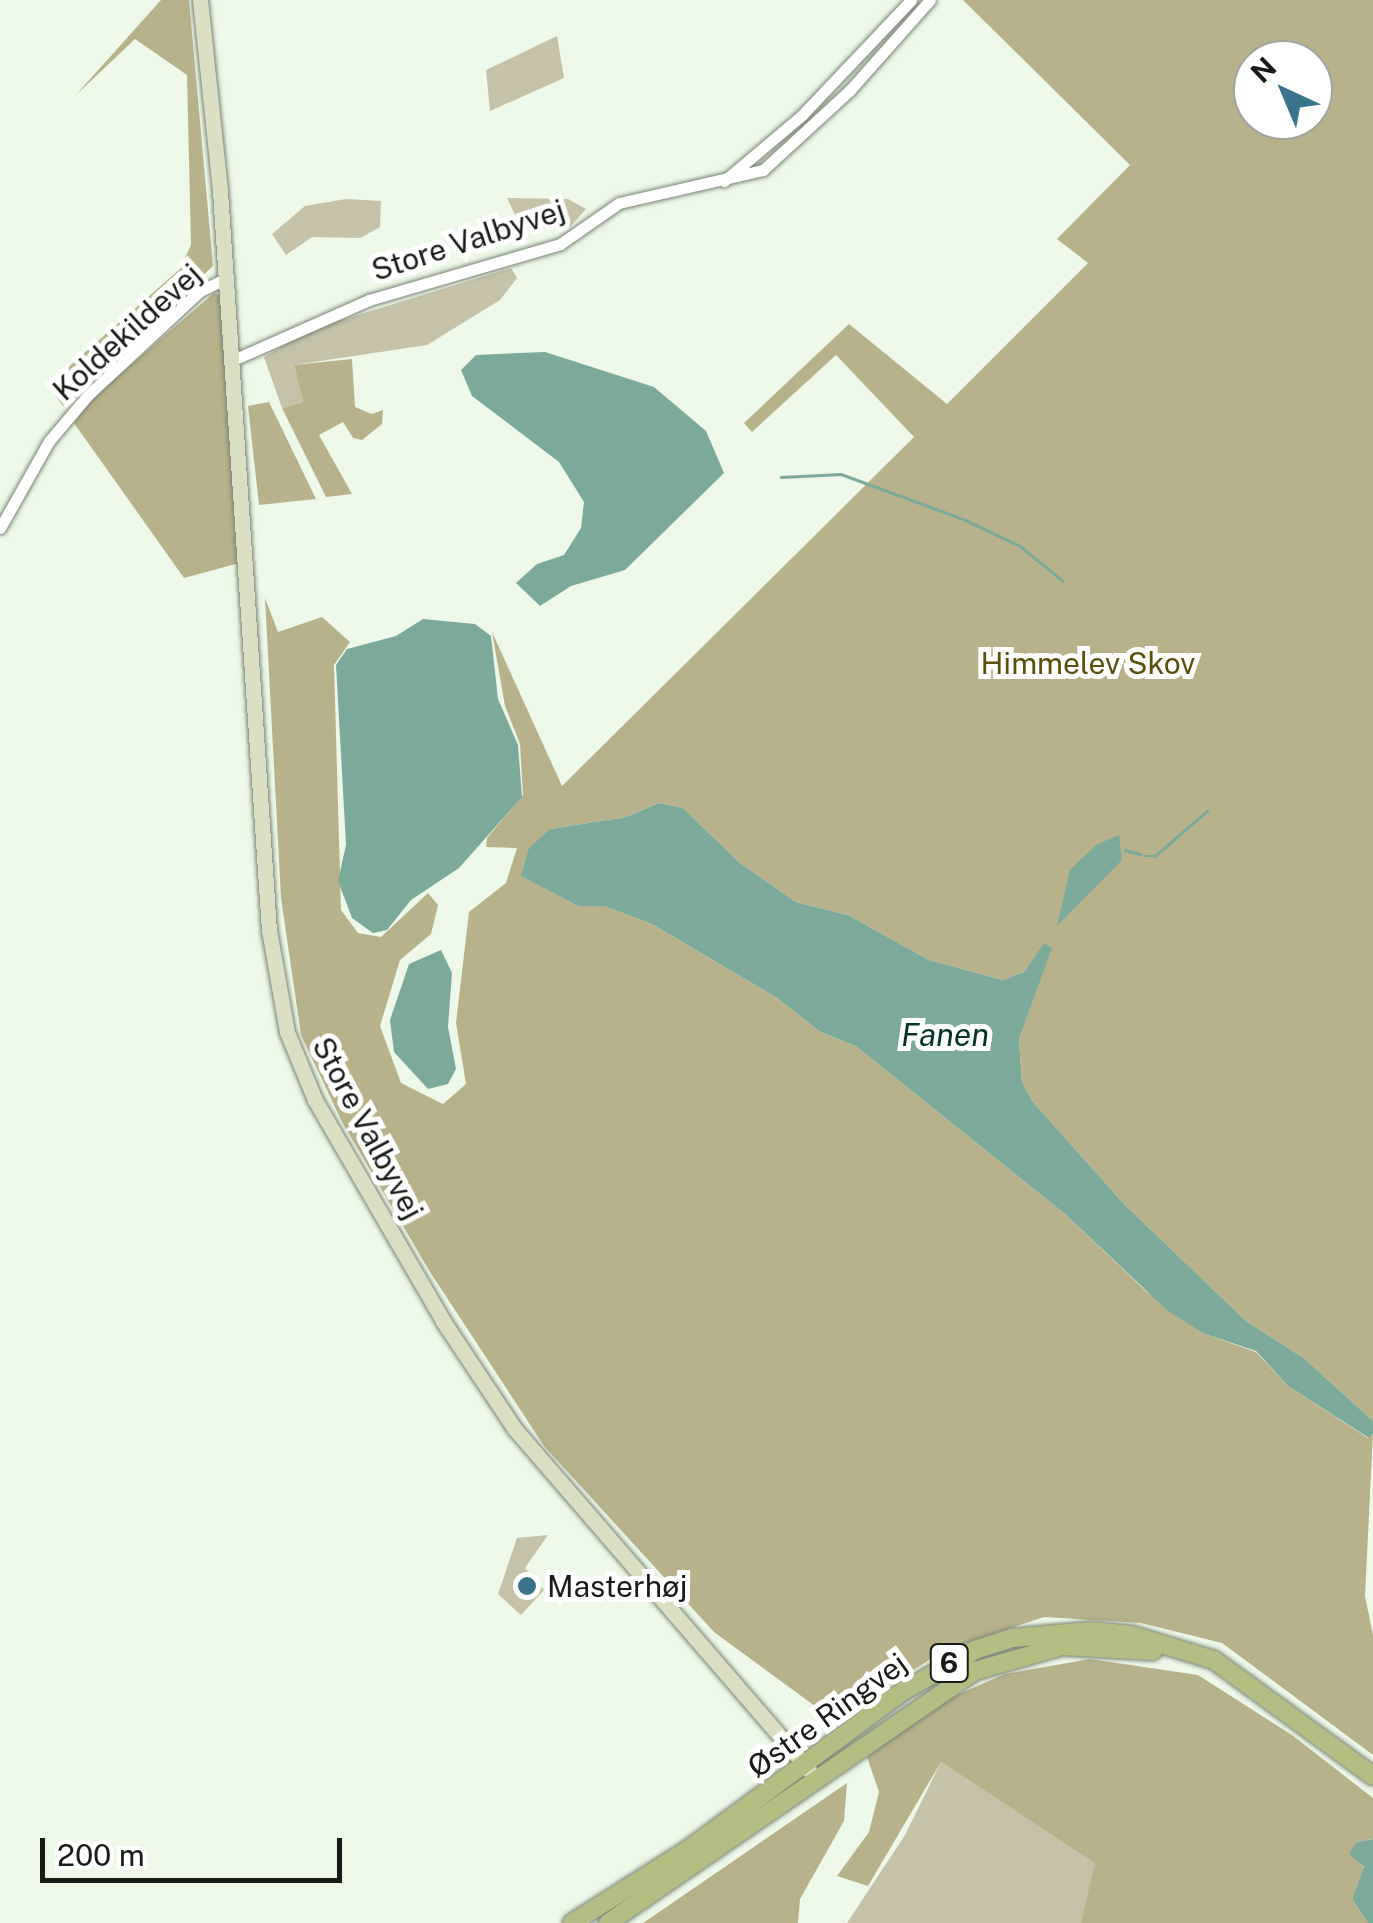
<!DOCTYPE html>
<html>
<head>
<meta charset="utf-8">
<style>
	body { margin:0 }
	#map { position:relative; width:1373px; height:1923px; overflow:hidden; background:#edf8e8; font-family:"Public Sans",sans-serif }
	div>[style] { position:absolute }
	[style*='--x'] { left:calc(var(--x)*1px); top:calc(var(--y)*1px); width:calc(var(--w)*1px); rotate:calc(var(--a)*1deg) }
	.green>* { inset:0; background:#c5c2a8 }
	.forest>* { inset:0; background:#b8b28a }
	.water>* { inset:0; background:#7baa9b }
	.stream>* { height:2.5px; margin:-1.25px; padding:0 1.25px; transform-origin:1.25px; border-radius:1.25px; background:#7baa9b }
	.roads { filter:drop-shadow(0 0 2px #798375) drop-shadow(0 0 2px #798375) }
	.street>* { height:11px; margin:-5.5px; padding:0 5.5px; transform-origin:5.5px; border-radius:5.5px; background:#fff }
	.secondary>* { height:15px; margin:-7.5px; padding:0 7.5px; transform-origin:7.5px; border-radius:7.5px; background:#dadfc1 }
	.primary>* { height:18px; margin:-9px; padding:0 9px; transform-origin:9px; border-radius:9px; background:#b4be83 }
	.dots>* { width:28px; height:28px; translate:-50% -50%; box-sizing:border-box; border:5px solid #fff; border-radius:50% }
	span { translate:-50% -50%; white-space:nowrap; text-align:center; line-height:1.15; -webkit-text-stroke:10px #fff; paint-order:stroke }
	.shield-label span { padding:2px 8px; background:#fff; border:2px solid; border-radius:8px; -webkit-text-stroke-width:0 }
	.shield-label { font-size:28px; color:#181c16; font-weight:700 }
	.street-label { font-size:30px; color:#181c16 }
	.park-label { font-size:30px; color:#5b500a }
	.poi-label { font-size:30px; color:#181c16 }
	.left { translate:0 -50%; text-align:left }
	.water-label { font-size:32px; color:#063329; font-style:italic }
	.north { position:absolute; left:1233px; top:40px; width:100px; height:100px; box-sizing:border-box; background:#fff; border:2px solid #a3a4a2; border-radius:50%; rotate:316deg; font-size:28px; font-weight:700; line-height:40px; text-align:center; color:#181c16 }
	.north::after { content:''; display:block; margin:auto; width:35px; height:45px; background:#39748c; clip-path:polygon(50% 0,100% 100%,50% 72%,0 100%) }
	.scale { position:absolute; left:40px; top:1838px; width:302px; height:45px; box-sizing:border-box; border:5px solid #181c16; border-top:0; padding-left:12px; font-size:30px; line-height:35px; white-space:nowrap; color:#181c16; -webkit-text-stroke:8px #fff; paint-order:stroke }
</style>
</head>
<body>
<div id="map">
	<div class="green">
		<div style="clip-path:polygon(557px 36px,564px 78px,490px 111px,486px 70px)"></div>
		<div style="clip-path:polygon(507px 198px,568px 199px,586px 209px,570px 227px,545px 229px,516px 217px)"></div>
		<div style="clip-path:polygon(346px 199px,381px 201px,380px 227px,360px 238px,312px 237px,286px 255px,272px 234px,305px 206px)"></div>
		<div style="clip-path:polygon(511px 268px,517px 278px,500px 300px,427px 345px,294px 365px,303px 402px,282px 408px,264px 357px,309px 330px)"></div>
		<div style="clip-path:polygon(548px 1535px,525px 1568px,544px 1590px,521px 1615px,498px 1594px,517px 1538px)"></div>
		<div style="clip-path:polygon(941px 1762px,1096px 1863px,1081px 1923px,847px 1923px,905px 1835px)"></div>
	</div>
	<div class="forest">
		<div style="clip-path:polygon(161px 0,189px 0,213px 266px,63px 406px,48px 385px,180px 269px,191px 245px,187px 75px,135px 39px,75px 96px)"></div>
		<div style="clip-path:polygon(evenodd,963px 0,1373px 0,1373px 1421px,1305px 1359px,1246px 1321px,1124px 1204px,1033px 1102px,1022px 1082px,1019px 1039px,1051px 948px,1044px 944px,1024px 972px,1003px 980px,929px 960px,848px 915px,796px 902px,740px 863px,683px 808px,659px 803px,626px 817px,550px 829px,522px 876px,578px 906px,604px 906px,652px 924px,777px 998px,819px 1031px,857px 1047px,1065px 1214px,1146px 1291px,1205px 1334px,1256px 1352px,1288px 1386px,1368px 1438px,1373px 1433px,1365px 1596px,1373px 1635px,1373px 1755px,1222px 1643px,1141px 1623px,1044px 1617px,945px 1650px,834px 1720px,714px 1632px,544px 1446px,430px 1272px,342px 1122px,301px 1035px,281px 898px,265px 598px,278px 632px,322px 617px,350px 642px,334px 665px,341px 910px,358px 933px,381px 937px,428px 893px,438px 905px,431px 934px,400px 960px,380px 1026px,401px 1083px,443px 1104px,466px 1084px,456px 1023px,469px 912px,506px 883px,517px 848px,486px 847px,487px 838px,523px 795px,520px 744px,505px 706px,492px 632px,562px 786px,914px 437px,836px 355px,752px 432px,744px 423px,849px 324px,947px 404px,1088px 263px,1057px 239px,1130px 165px,963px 0,1253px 60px,1313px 60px,1313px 120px,1253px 120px,1253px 60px)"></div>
		<div style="clip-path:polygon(214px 293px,220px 295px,243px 562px,184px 578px,74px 423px,89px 401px)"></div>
		<div style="clip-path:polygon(352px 359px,355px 407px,372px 414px,383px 410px,382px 424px,362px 440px,353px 438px,343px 422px,319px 435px,352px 494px,326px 497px,282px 408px,303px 402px,294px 365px)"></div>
		<div style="clip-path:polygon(269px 402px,316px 499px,259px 505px,248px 406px)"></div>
		<div style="clip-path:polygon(1090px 1659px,1198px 1675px,1292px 1735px,1373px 1798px,1373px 1839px,1357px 1842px,1355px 1858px,1364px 1868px,1352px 1899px,1368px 1923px,1081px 1923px,1095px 1863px,941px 1762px,868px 1886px,837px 1876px,869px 1832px,879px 1792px,867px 1757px,945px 1700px,1005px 1674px)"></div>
		<div style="clip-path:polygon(847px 1783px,844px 1821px,800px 1899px,798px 1923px,643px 1923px)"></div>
	</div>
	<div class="water">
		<div style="clip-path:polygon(545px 352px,654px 387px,706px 431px,724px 473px,625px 570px,571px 586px,540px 606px,516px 583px,537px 564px,564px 555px,581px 528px,584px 502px,559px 462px,472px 396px,461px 370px,476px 355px)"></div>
		<div style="clip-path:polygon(423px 619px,475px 624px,491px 636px,498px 699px,518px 745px,522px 797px,459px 868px,411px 900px,387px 930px,373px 933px,352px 918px,338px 881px,346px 845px,336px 665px,347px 649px,396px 636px)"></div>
		<div style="clip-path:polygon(659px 803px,683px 808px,740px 863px,796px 902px,848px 915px,929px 960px,1003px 980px,1024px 972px,1044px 943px,1052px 948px,1019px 1039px,1022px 1082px,1033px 1102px,1124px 1204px,1246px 1321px,1305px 1359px,1373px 1421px,1373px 1433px,1369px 1438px,1288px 1386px,1256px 1351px,1205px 1334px,1168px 1311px,1065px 1214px,857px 1047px,819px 1031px,777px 998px,652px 924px,604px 906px,578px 906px,521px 876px,529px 848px,550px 829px,626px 817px)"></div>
		<div style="clip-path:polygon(1119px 835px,1122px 860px,1057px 926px,1070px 870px,1096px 845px)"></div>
		<div style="clip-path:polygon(441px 950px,452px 973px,448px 1027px,456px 1069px,448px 1084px,428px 1089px,394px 1052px,390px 1020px,409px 964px)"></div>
		<div style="clip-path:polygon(1373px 1839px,1373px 1923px,1368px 1923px,1352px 1899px,1364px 1867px,1349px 1854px,1357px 1842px)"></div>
	</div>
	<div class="stream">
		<div style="--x:781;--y:477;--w:60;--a:-2.9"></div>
		<div style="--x:841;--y:474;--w:130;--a:20.2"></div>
		<div style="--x:963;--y:519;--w:63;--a:25.3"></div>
		<div style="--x:1020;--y:546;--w:55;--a:39.1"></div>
		<div style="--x:1125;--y:850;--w:16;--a:15"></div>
		<div style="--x:1145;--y:856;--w:10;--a:0"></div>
		<div style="--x:1155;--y:856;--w:69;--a:-40.9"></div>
	</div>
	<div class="roads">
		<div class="street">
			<div style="--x:724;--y:181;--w:102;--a:-40.2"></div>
			<div style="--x:802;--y:115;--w:158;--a:-46.5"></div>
			<div style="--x:233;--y:360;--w:149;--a:-23.8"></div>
			<div style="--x:369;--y:300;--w:199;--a:-16.3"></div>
			<div style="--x:560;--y:244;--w:72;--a:-34.8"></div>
			<div style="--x:619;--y:203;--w:148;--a:-12.9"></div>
			<div style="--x:763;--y:170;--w:118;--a:-42.6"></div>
			<div style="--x:850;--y:90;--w:120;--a:-48.4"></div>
			<div style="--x:0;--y:528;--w:100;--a:-60.6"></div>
			<div style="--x:49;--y:441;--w:60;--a:-49.7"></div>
			<div style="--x:88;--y:395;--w:153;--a:-42.9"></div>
			<div style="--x:200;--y:291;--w:30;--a:-26"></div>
		</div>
		<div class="secondary">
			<div style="--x:200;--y:0;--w:192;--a:84"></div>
			<div style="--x:220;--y:191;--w:741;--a:86.21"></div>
			<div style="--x:269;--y:930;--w:104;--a:80"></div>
			<div style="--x:287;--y:1032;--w:74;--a:67.6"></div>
			<div style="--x:315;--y:1100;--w:255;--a:59.9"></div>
			<div style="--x:443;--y:1321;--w:128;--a:56.4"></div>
			<div style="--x:514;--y:1428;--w:452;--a:49.2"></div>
		</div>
		<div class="primary">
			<div style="--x:572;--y:1923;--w:138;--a:-32.3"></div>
			<div style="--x:689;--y:1849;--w:268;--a:-36.4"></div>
			<div style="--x:905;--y:1690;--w:81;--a:-29.7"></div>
			<div style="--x:975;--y:1650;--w:39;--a:-18"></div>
			<div style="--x:1012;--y:1638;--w:80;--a:-5"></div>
			<div style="--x:1092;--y:1631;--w:40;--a:5.7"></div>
			<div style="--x:1132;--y:1635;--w:86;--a:17"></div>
			<div style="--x:1214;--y:1660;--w:197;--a:36.1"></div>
			<div style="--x:608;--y:1923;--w:445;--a:-34.5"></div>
			<div style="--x:975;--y:1671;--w:91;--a:-16"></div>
			<div style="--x:1062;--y:1646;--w:91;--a:3.1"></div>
		</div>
	</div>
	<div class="dots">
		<div style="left:527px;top:1586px;background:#39748c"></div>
	</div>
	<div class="shield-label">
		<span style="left:949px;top:1663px">6</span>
	</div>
	<div class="street-label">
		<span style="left:468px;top:240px;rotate:-18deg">Store Valbyvej</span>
		<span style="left:127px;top:332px;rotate:-42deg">Koldekildevej</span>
		<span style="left:368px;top:1128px;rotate:62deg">Store Valbyvej</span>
		<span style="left:827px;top:1715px;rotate:-36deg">Østre Ringvej</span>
	</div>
	<div class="park-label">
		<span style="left:1088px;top:663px">Himmelev Skov</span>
	</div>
	<div class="poi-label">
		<span class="left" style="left:547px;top:1586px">Masterhøj</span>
	</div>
	<div class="water-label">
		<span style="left:945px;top:1035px">Fanen</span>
	</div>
	<div class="north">N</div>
	<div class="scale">200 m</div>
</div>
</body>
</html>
